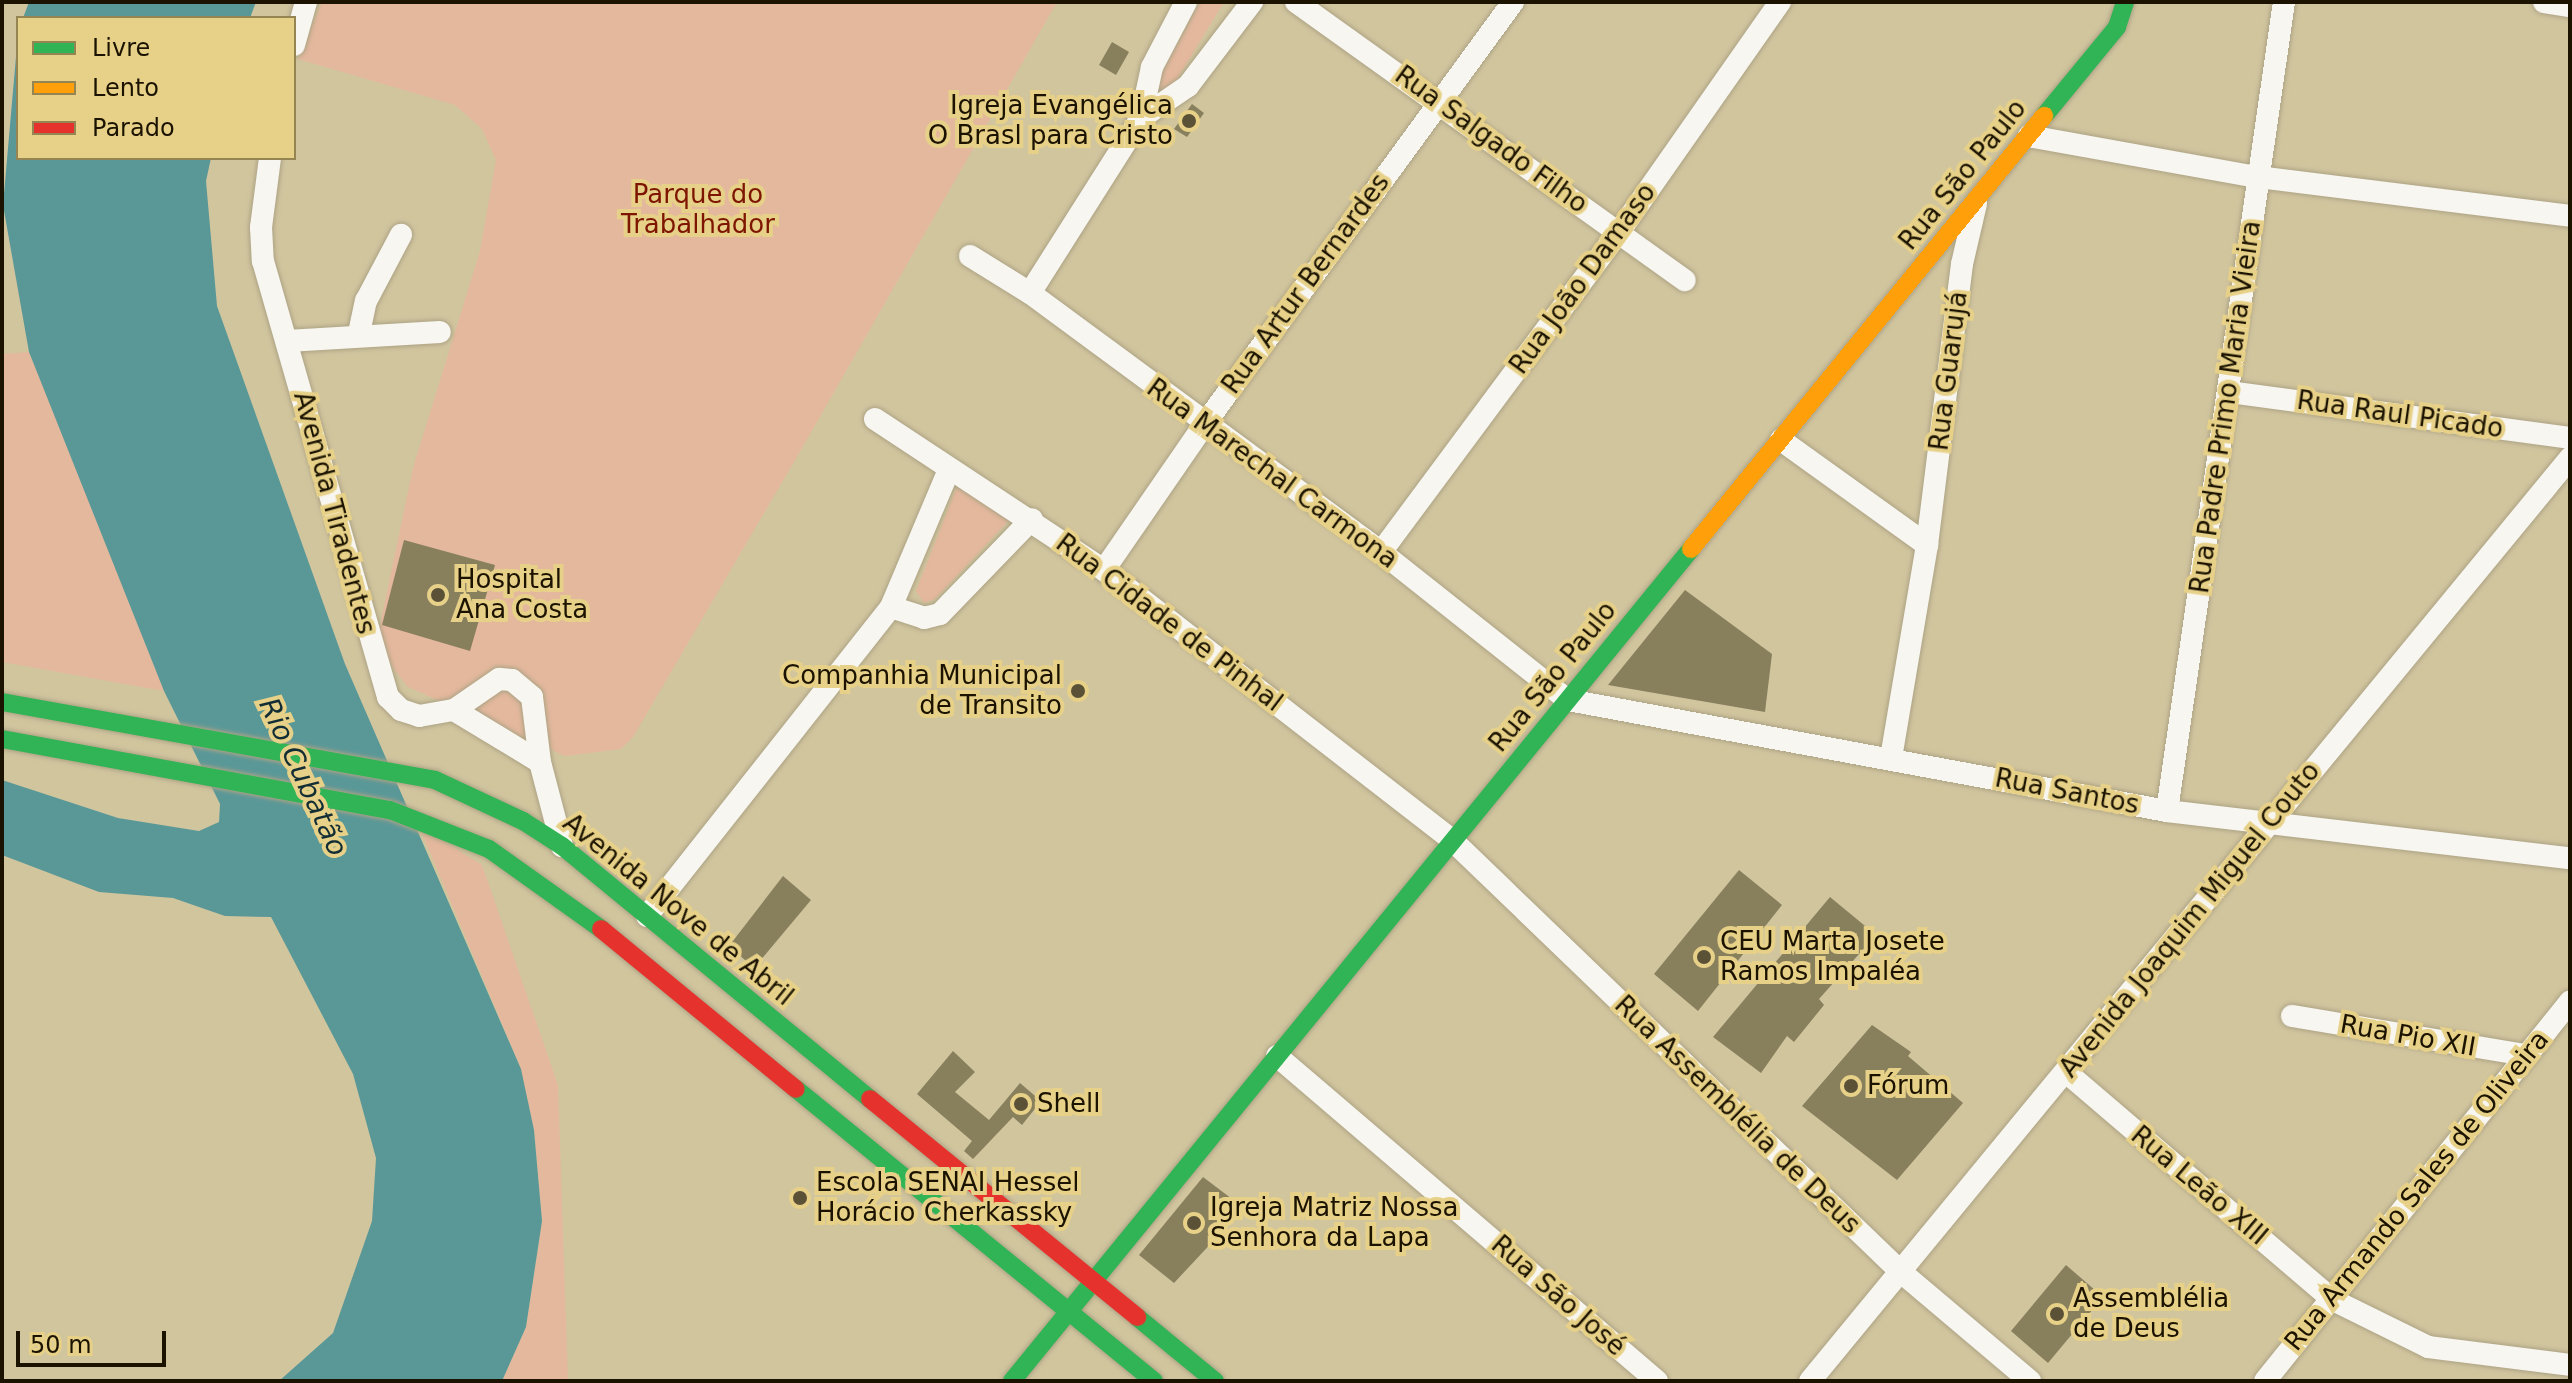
<!DOCTYPE html>
<html>
<head>
<meta charset="utf-8">
<style>
	body { margin:0 }
	#map { position:relative; width:2572px; height:1383px; overflow:hidden; background:#d1c59e; font-family:"DejaVu Sans",sans-serif }
	div>[style] { position:absolute }
	[style*='--x'] { left:calc(var(--x)*1px); top:calc(var(--y)*1px); width:calc(var(--w)*1px); rotate:calc(var(--a)*1deg) }
	.green>* { inset:0; background:#e4b89d }
	.water>* { inset:0; background:#5a9898 }
	.building>* { inset:0; background:#887f5d }
	.roads { filter:drop-shadow(0 0 2px #ada385) drop-shadow(0 0 2px #ada385) }
	.street>* { height:22px; margin:-11px; padding:0 11px; transform-origin:11px; border-radius:11px; background:#f8f6f0 }
	.fast>* { height:18px; margin:-9px; padding:0 9px; transform-origin:9px; border-radius:9px; background:#30b455 }
	.slow>* { height:18px; margin:-9px; padding:0 9px; transform-origin:9px; border-radius:9px; background:#ff9f0a }
	.jam>* { height:18px; margin:-9px; padding:0 9px; transform-origin:9px; border-radius:9px; background:#e5322d }
	.dots>* { width:22px; height:22px; translate:-50% -50%; box-sizing:border-box; border:4px solid #e7d188; border-radius:50% }
	span { translate:-50% -50%; white-space:nowrap; text-align:center; line-height:1.15; -webkit-text-stroke:8px #e7d188; paint-order:stroke }
	.poi-label { font-size:26px; color:#1b1300 }
	.right { translate:-100% -50%; text-align:right }
	.left { translate:0 -50%; text-align:left }
	.street-label { font-size:26px; color:#1b1300 }
	.park-label { font-size:26px; color:#7d1500 }
	.water-label { font-size:28px; color:#122e34; font-style:italic }
	.frame { position:absolute; inset:0; border:4px solid #1b1300; pointer-events:none }
	.legend { position:absolute; left:16px; top:16px; width:280px; height:144px; box-sizing:border-box; background:#e7d188; border:2px solid #958552; margin:0; padding:10px 14px; list-style:none; font-size:24px; color:#1b1300 }
	.legend li { display:flex; align-items:center; gap:16px; height:40px }
	.legend b { width:40px; border:2px solid #958552 }
	.scale { position:absolute; left:16px; top:1331px; width:150px; height:36px; box-sizing:border-box; border:4px solid #1b1300; border-top:0; padding-left:10px; font-size:24px; line-height:28px; white-space:nowrap; color:#1b1300; -webkit-text-stroke:6px #e7d188; paint-order:stroke }
</style>
</head>
<body>
<div id="map">
	<div class="green">
		<div style="clip-path:polygon(322px 2px,1057px 2px,798px 455px,633px 737px,621px 749px,565px 756px,408px 687px,386px 659px,378px 635px,413px 468px,480px 251px,496px 160px,482px 129px,455px 105px,298px 59px)"></div>
		<div style="clip-path:polygon(1200px 2px,1224px 2px,1168px 94px,1154px 87px)"></div>
		<div style="clip-path:polygon(29px 352px,101px 526px,164px 691px,2px 662px,2px 354px)"></div>
		<div style="clip-path:polygon(958px 484px,1013px 516px,935px 599px,924px 603px,916px 591px)"></div>
		<div style="clip-path:polygon(419px 826px,482px 865px,558px 1085px,568px 1381px,502px 1381px,526px 1327px,542px 1221px,534px 1130px,521px 1069px)"></div>
	</div>
	<div class="water">
		<div style="clip-path:polygon(29px 2px,256px 2px,250px 18px,23px 18px)"></div>
		<div style="clip-path:polygon(18px 34px,18px 158px,211px 158px,206px 181px,217px 306px,345px 664px,521px 1069px,534px 1130px,542px 1221px,526px 1327px,502px 1381px,279px 1381px,333px 1333px,372px 1221px,376px 1158px,353px 1074px,271px 917px,225px 916px,173px 898px,99px 892px,2px 855px,2px 780px,118px 818px,199px 831px,219px 822px,220px 804px,164px 691px,29px 352px,3px 205px)"></div>
	</div>
	<div class="building">
		<div style="clip-path:polygon(1112px 42px,1129px 52px,1116px 75px,1099px 65px)"></div>
		<div style="clip-path:polygon(1192px 104px,1204px 113px,1187px 137px,1174px 129px)"></div>
		<div style="clip-path:polygon(404px 540px,495px 565px,470px 651px,382px 625px)"></div>
		<div style="clip-path:polygon(1685px 590px,1772px 654px,1765px 712px,1608px 685px)"></div>
		<div style="clip-path:polygon(1739px 870px,1782px 905px,1698px 1011px,1654px 974px)"></div>
		<div style="clip-path:polygon(783px 876px,811px 900px,754px 968px,729px 946px)"></div>
		<div style="clip-path:polygon(1830px 897px,1876px 935px,1819px 999px,1824px 1005px,1794px 1042px,1787px 1036px,1761px 1073px,1713px 1037px)"></div>
		<div style="clip-path:polygon(1872px 1025px,1911px 1052px,1908px 1056px,1963px 1103px,1897px 1180px,1802px 1106px)"></div>
		<div style="clip-path:polygon(953px 1051px,975px 1072px,955px 1092px,989px 1120px,1020px 1083px,1041px 1101px,1022px 1125px,1013px 1117px,973px 1159px,964px 1151px,972px 1141px,917px 1094px)"></div>
		<div style="clip-path:polygon(1203px 1177px,1244px 1208px,1174px 1283px,1139px 1255px)"></div>
		<div style="clip-path:polygon(2066px 1265px,2103px 1297px,2048px 1363px,2011px 1331px)"></div>
	</div>
	<div class="roads">
		<div class="street">
			<div style="--x:1296;--y:2;--w:478;--a:35.6"></div>
			<div style="--x:2544;--y:2;--w:26;--a:9"></div>
			<div style="--x:294;--y:45;--w:45;--a:-74.4"></div>
			<div style="--x:1141;--y:118;--w:57;--a:-34.2"></div>
			<div style="--x:1188;--y:86;--w:106;--a:-52.7"></div>
			<div style="--x:2029;--y:136;--w:233;--a:10.2"></div>
			<div style="--x:2258;--y:177;--w:314;--a:7.1"></div>
			<div style="--x:270;--y:158;--w:70;--a:97.4"></div>
			<div style="--x:261;--y:227;--w:34;--a:87"></div>
			<div style="--x:263;--y:261;--w:454;--a:74"></div>
			<div style="--x:388;--y:697;--w:18;--a:45"></div>
			<div style="--x:401;--y:710;--w:19;--a:18"></div>
			<div style="--x:419;--y:716;--w:36;--a:-10"></div>
			<div style="--x:454;--y:710;--w:100;--a:31.2"></div>
			<div style="--x:970;--y:256;--w:70;--a:31.7"></div>
			<div style="--x:1030;--y:293;--w:436;--a:36.4"></div>
			<div style="--x:1381;--y:552;--w:238;--a:38.4"></div>
			<div style="--x:1568;--y:700;--w:609;--a:10.5"></div>
			<div style="--x:2167;--y:811;--w:406;--a:6.7"></div>
			<div style="--x:1030;--y:293;--w:207;--a:-57.6"></div>
			<div style="--x:1141;--y:118;--w:52;--a:-77.8"></div>
			<div style="--x:1152;--y:67;--w:73;--a:-62.4"></div>
			<div style="--x:359;--y:333;--w:33;--a:-78"></div>
			<div style="--x:366;--y:301;--w:75;--a:-62.1"></div>
			<div style="--x:287;--y:341;--w:153;--a:-3.4"></div>
			<div style="--x:2230;--y:392;--w:343;--a:7.7"></div>
			<div style="--x:875;--y:419;--w:274;--a:33.4"></div>
			<div style="--x:1104;--y:570;--w:442;--a:37.8"></div>
			<div style="--x:1453;--y:841;--w:622;--a:43.89"></div>
			<div style="--x:1901;--y:1272;--w:169;--a:40.2"></div>
			<div style="--x:1781;--y:440;--w:180;--a:35.7"></div>
			<div style="--x:1381;--y:552;--w:399;--a:-53.4"></div>
			<div style="--x:1619;--y:232;--w:281;--a:-55"></div>
			<div style="--x:1104;--y:570;--w:176;--a:-55.4"></div>
			<div style="--x:1204;--y:425;--w:524;--a:-53.85"></div>
			<div style="--x:891;--y:607;--w:35;--a:18"></div>
			<div style="--x:924;--y:618;--w:16;--a:-14"></div>
			<div style="--x:940;--y:614;--w:132;--a:-45.9"></div>
			<div style="--x:454;--y:710;--w:55;--a:-34.6"></div>
			<div style="--x:499;--y:679;--w:13;--a:4"></div>
			<div style="--x:512;--y:680;--w:26;--a:40"></div>
			<div style="--x:532;--y:697;--w:65;--a:83"></div>
			<div style="--x:540;--y:762;--w:87;--a:75.3"></div>
			<div style="--x:1891;--y:758;--w:216;--a:-80.4"></div>
			<div style="--x:1927;--y:545;--w:283;--a:-82.9"></div>
			<div style="--x:1962;--y:264;--w:62;--a:-76.9"></div>
			<div style="--x:2167;--y:811;--w:817;--a:-81.77"></div>
			<div style="--x:647;--y:916;--w:394;--a:-51.7"></div>
			<div style="--x:891;--y:607;--w:149;--a:-67.1"></div>
			<div style="--x:2292;--y:1016;--w:236;--a:9.5"></div>
			<div style="--x:1277;--y:1056;--w:500;--a:40.54"></div>
			<div style="--x:2066;--y:1072;--w:351;--a:40.5"></div>
			<div style="--x:2333;--y:1300;--w:106;--a:26.3"></div>
			<div style="--x:2428;--y:1347;--w:143;--a:7.2"></div>
			<div style="--x:1810;--y:1381;--w:1196;--a:-50.53"></div>
			<div style="--x:2265;--y:1381;--w:487;--a:-51.2"></div>
		</div>
		<div class="fast">
			<div style="--x:2044;--y:116;--w:115;--a:-50.6"></div>
			<div style="--x:2117;--y:27;--w:26;--a:-72"></div>
			<div style="--x:2;--y:702;--w:440;--a:10.2"></div>
			<div style="--x:435;--y:780;--w:97;--a:25"></div>
			<div style="--x:523;--y:821;--w:46;--a:32.7"></div>
			<div style="--x:562;--y:846;--w:399;--a:39.4"></div>
			<div style="--x:2;--y:739;--w:394;--a:10.4"></div>
			<div style="--x:390;--y:810;--w:106;--a:21.5"></div>
			<div style="--x:489;--y:849;--w:138;--a:35.5"></div>
			<div style="--x:796;--y:1089;--w:462;--a:39.2"></div>
			<div style="--x:1137;--y:1317;--w:101;--a:39.4"></div>
			<div style="--x:1012;--y:1381;--w:1074;--a:-50.78"></div>
		</div>
		<div class="slow">
			<div style="--x:1691;--y:549;--w:559;--a:-50.81"></div>
		</div>
		<div class="jam">
			<div style="--x:601;--y:929;--w:252;--a:39.4"></div>
			<div style="--x:870;--y:1099;--w:345;--a:39.2"></div>
		</div>
	</div>
	<div class="dots">
		<div style="left:1189px;top:121px;background:#5b5137"></div>
		<div style="left:438px;top:595px;background:#5b5137"></div>
		<div style="left:1078px;top:691px;background:#5b5137"></div>
		<div style="left:1704px;top:957px;background:#5b5137"></div>
		<div style="left:1851px;top:1086px;background:#5b5137"></div>
		<div style="left:1021px;top:1104px;background:#5b5137"></div>
		<div style="left:800px;top:1198px;background:#5b5137"></div>
		<div style="left:1194px;top:1223px;background:#5b5137"></div>
		<div style="left:2057px;top:1314px;background:#5b5137"></div>
	</div>
	<div class="poi-label">
		<span class="right" style="left:1173px;top:121px">Igreja Evangélica<br>O Brasl para Cristo</span>
		<span class="left" style="left:456px;top:595px">Hospital<br>Ana Costa</span>
		<span class="right" style="left:1062px;top:691px">Companhia Municipal<br>de Transito</span>
		<span class="left" style="left:1720px;top:957px">CEU Marta Josete<br>Ramos Impaléa</span>
		<span class="left" style="left:1867px;top:1086px">Fórum</span>
		<span class="left" style="left:1037px;top:1104px">Shell</span>
		<span class="left" style="left:816px;top:1198px">Escola SENAI Hessel<br>Horácio Cherkassky</span>
		<span class="left" style="left:1210px;top:1223px">Igreja Matriz Nossa<br>Senhora da Lapa</span>
		<span class="left" style="left:2073px;top:1314px">Assemblélia<br>de Deus</span>
	</div>
	<div class="street-label">
		<span style="left:1491px;top:140px;rotate:36deg">Rua Salgado Filho</span>
		<span style="left:1963px;top:175px;rotate:-51deg">Rua São Paulo</span>
		<span style="left:1583px;top:279px;rotate:-54deg">Rua João Damaso</span>
		<span style="left:1306px;top:284px;rotate:-54deg">Rua Artur Bernardes</span>
		<span style="left:1949px;top:371px;rotate:-83deg">Rua Guarujá</span>
		<span style="left:2226px;top:407px;rotate:-82deg">Rua Padre Primo Maria Vieira</span>
		<span style="left:2400px;top:415px;rotate:8deg">Rua Raul Picado</span>
		<span style="left:1272px;top:474px;rotate:36deg">Rua Marechal Carmona</span>
		<span style="left:334px;top:513px;rotate:75deg">Avenida Tiradentes</span>
		<span style="left:1169px;top:623px;rotate:37deg">Rua Cidade de Pinhal</span>
		<span style="left:1553px;top:677px;rotate:-51deg">Rua São Paulo</span>
		<span style="left:2067px;top:792px;rotate:11deg">Rua Santos</span>
		<span style="left:678px;top:910px;rotate:39deg">Avenida Nove de Abril</span>
		<span style="left:2190px;top:920px;rotate:-51deg">Avenida Joaquim Miguel Couto</span>
		<span style="left:2408px;top:1036px;rotate:10deg">Rua Pio XII</span>
		<span style="left:1737px;top:1115px;rotate:44deg">Rua Assemblélia de Deus</span>
		<span style="left:2199px;top:1186px;rotate:40deg">Rua Leão XIII</span>
		<span style="left:2417px;top:1191px;rotate:-51deg">Rua Armando Sales de Oliveira</span>
		<span style="left:1558px;top:1296px;rotate:41deg">Rua São José</span>
	</div>
	<div class="park-label">
		<span style="left:698px;top:210px">Parque do<br>Trabalhador</span>
	</div>
	<div class="water-label">
		<span style="left:303px;top:777px;rotate:65deg">Rio Cubatão</span>
	</div>
	<div class="frame"></div>
	<ul class="legend">
	<li><b style="height:10px;background:#30b455"></b>Livre</li>
	<li><b style="height:10px;background:#ff9f0a"></b>Lento</li>
	<li><b style="height:10px;background:#e5322d"></b>Parado</li>
	</ul>
	<div class="scale">50 m</div>
</div>
</body>
</html>
